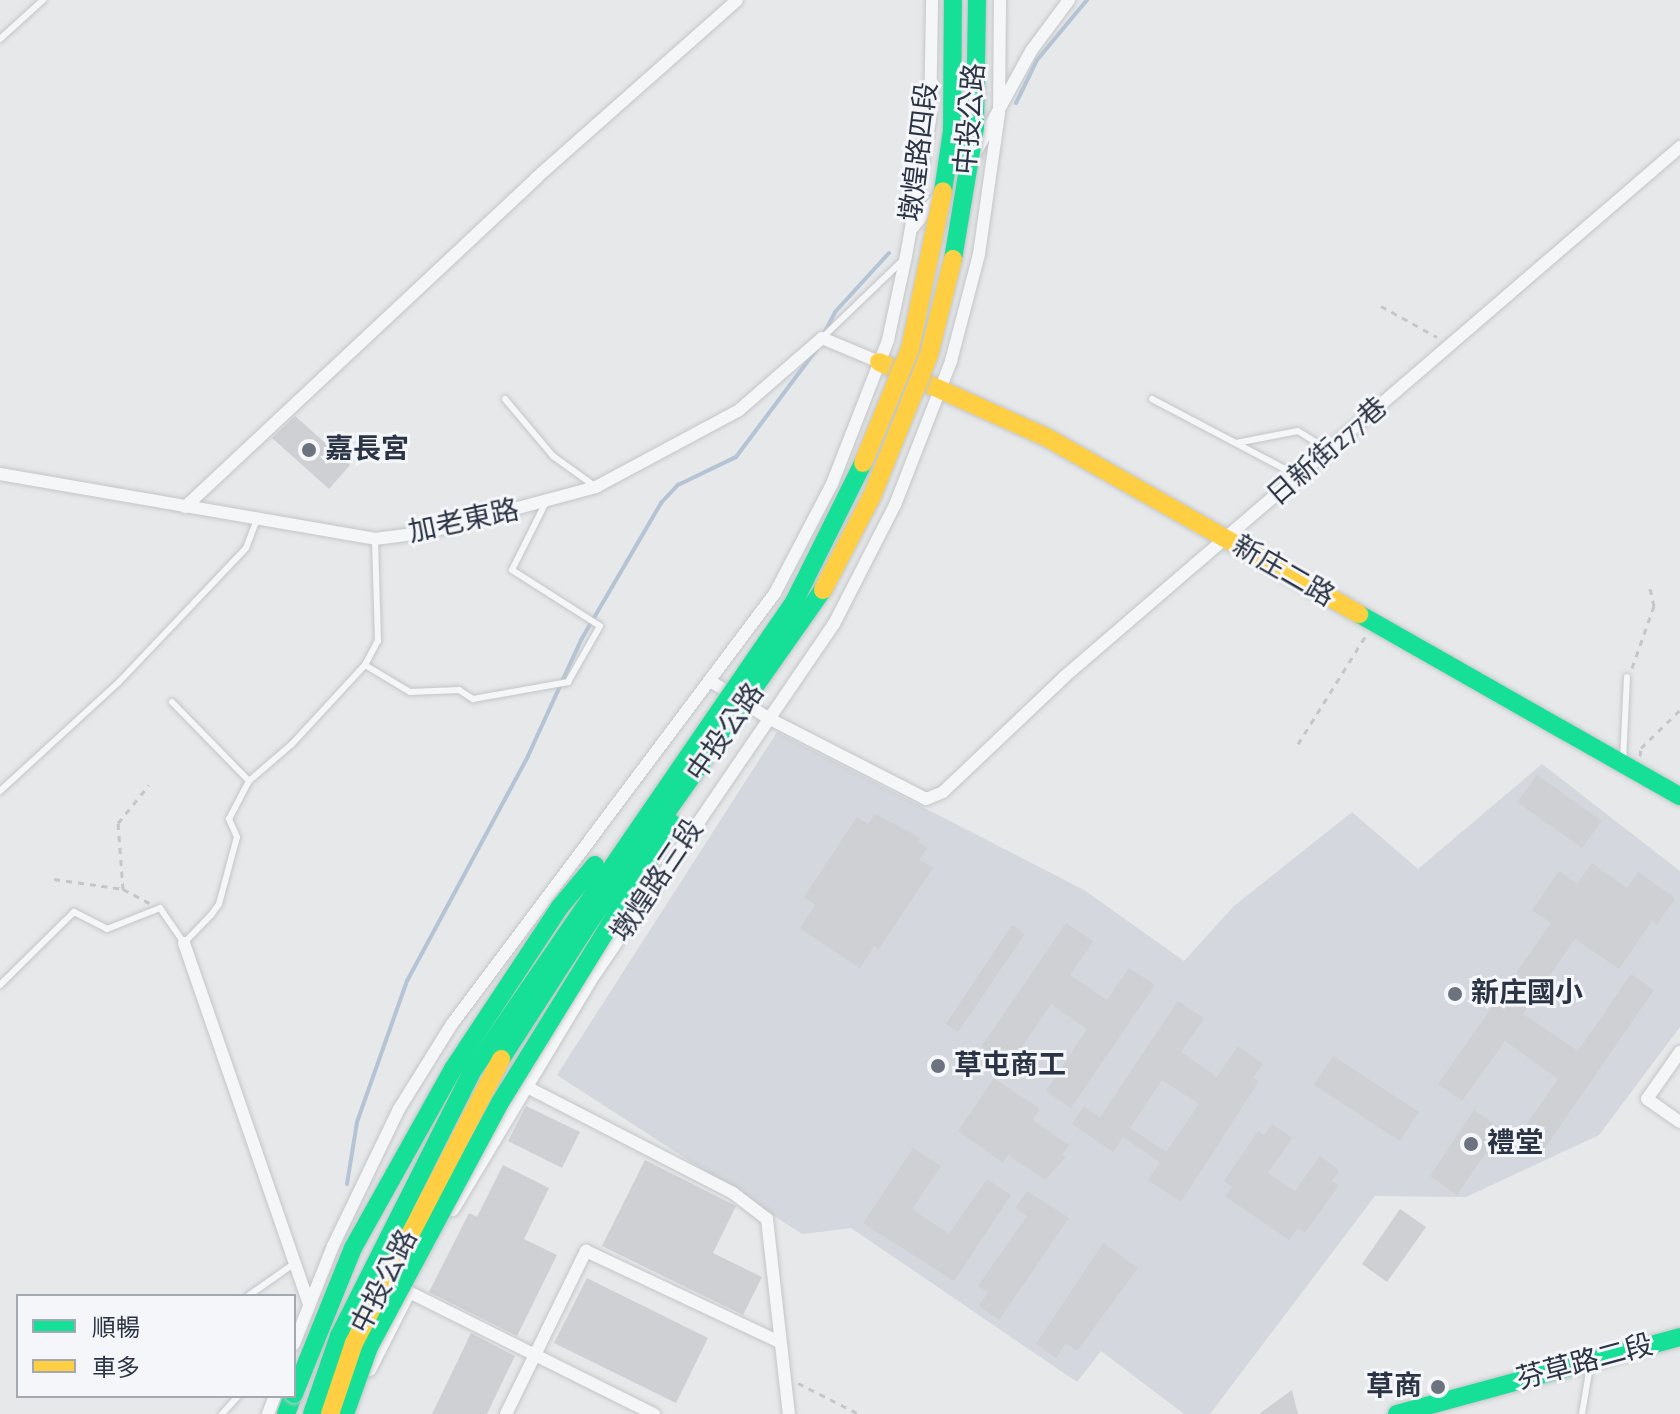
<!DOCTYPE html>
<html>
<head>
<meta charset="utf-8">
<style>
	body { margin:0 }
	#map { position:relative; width:1680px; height:1414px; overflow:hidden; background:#e6e8ea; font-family:"Alegreya Sans","Noto Sans TC",sans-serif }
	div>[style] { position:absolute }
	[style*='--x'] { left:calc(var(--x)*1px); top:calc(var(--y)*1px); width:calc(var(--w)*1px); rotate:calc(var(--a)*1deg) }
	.built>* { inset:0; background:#d4d7dd }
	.stream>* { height:4px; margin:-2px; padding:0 2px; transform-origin:2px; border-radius:2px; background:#b4c4d5 }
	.building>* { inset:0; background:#ced0d3 }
	.path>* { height:3px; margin-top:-1.5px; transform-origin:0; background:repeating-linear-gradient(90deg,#c5c6ca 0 6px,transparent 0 12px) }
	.roads { filter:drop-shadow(0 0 2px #c4c6c8) drop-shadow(0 0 2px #c4c6c8) }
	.lane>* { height:6px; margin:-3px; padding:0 3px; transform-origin:3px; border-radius:3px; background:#f5f6f7 }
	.street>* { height:12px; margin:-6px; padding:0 6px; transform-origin:6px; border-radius:6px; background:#f5f6f7 }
	.fast>* { height:18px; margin:-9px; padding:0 9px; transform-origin:9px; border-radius:9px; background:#16e098 }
	.slow>* { height:18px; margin:-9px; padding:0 9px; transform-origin:9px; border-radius:9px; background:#ffcf43 }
	.bridges { filter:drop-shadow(0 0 2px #c2c5c8) drop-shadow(0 0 2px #c2c5c8) }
	.fast-bridge>* { height:18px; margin:-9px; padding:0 9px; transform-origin:9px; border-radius:9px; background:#16e098 }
	.slow-bridge>* { height:18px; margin:-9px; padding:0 9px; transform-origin:9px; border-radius:9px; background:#ffcf43 }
	.dots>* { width:22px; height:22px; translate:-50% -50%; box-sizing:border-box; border:4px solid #f4f6f9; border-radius:50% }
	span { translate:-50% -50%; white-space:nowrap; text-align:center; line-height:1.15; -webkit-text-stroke:6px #f4f6f9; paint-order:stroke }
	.street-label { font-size:28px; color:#2b3445 }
	.poi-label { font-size:28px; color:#2b3445; font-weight:700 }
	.left { translate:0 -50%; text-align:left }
	.right { translate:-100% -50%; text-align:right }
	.legend { position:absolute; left:16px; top:1294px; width:280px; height:104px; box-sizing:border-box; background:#f4f6f9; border:2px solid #a4a8b1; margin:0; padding:10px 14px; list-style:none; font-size:24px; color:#2b3445 }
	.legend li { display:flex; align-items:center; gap:16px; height:40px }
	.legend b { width:40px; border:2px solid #a4a8b1 }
</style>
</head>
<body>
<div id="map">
	<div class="built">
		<div style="clip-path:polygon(777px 732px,1084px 890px,1184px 961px,1234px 906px,1352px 812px,1418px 869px,1542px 764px,1680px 871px,1680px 1027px,1599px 1135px,1466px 1197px,1375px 1196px,1210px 1414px,1184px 1414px,1101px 1351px,1077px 1382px,851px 1228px,802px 1234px,557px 1075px)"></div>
	</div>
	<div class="stream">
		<div style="--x:1016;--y:103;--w:48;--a:-64"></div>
		<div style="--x:1037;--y:60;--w:78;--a:-50.2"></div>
		<div style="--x:825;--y:332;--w:22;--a:-63"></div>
		<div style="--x:835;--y:312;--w:80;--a:-47.5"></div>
		<div style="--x:347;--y:1184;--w:63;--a:-80.8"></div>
		<div style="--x:357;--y:1122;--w:150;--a:-70.5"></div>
		<div style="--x:407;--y:981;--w:255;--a:-61.7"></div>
		<div style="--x:528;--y:756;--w:128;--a:-65.4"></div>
		<div style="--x:581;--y:640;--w:159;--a:-59.7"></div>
		<div style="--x:661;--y:503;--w:25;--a:-47"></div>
		<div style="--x:678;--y:485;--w:64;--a:-25.8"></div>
		<div style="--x:736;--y:457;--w:134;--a:-53.2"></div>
	</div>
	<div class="building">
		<div style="clip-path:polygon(295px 416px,350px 465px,329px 489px,272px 438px)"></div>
		<div style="clip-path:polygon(1537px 775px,1602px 821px,1582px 848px,1517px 802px)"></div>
		<div style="clip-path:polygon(875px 814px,921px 838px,918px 842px,927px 848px,919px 860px,933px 868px,879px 949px,874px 946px,860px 968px,800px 928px,815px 905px,804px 897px,857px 817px,868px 824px)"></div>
		<div style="clip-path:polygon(1592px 863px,1627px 888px,1638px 872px,1675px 898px,1657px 925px,1652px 921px,1619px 969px,1575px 939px,1523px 1014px,1578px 1051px,1631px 974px,1654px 990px,1538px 1158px,1514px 1142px,1558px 1079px,1505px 1041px,1462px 1101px,1438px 1084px,1551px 923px,1532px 910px,1559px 871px,1577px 884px)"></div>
		<div style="clip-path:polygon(1066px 923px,1093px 941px,1070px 975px,1107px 1000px,1129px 968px,1155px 985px,1071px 1108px,1046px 1091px,1087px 1029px,1051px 1004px,1009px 1066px,981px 1047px)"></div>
		<div style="clip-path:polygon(1012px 925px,1025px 934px,958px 1032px,946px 1024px)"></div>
		<div style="clip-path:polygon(evenodd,1178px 1001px,1204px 1018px,1181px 1052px,1217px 1077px,1238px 1046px,1263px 1063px,1253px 1078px,1259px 1081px,1181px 1202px,1148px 1180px,1160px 1162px,1123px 1137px,1113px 1152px,1072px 1124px,1084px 1106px,1100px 1117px,1178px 1001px,1162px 1080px,1199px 1104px,1166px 1152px,1130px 1128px,1162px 1080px)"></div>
		<div style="clip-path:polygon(1333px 1056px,1419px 1112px,1400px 1141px,1314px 1085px)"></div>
		<div style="clip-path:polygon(994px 1078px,1040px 1109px,1032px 1120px,1069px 1145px,1062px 1155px,1066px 1157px,1045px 1180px,1008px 1155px,1003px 1163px,958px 1131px)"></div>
		<div style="clip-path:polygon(526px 1106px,580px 1132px,562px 1168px,508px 1141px)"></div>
		<div style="clip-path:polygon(1474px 1110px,1502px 1129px,1457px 1195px,1430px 1176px)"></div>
		<div style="clip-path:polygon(1272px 1124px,1292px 1138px,1268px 1173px,1295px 1191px,1320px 1156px,1339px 1170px,1332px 1181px,1339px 1185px,1305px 1233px,1298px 1228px,1289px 1240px,1225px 1196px,1232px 1187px,1224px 1181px,1258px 1131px,1264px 1135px)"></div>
		<div style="clip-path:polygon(913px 1148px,941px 1166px,912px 1209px,949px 1234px,987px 1179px,1011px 1195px,954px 1281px,863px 1223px)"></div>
		<div style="clip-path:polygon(645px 1160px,736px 1206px,713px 1253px,762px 1277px,743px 1315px,602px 1246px)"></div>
		<div style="clip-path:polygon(503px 1165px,549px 1188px,524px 1239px,557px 1255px,517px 1336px,429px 1292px,469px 1213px,477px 1217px)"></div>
		<div style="clip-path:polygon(1027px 1191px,1069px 1218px,999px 1320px,979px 1306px,988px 1292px,978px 1286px,1027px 1216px,1015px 1208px)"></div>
		<div style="clip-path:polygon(1400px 1209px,1426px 1227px,1387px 1282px,1362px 1264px)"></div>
		<div style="clip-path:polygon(1103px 1243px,1138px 1268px,1077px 1351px,1066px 1343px,1056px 1358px,1036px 1344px)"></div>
		<div style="clip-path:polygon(587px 1278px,708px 1338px,676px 1403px,554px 1343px)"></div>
		<div style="clip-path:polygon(471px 1333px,515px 1356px,509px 1368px,487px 1414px,432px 1414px)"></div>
		<div style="clip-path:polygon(1292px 1390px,1298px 1414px,1259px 1414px)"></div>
	</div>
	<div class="path">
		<div style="--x:1381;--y:306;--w:64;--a:29"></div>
		<div style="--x:1632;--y:668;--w:66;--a:-70.5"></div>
		<div style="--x:1654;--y:606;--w:18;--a:-103"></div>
		<div style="--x:1298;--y:744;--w:128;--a:-58"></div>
		<div style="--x:1640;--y:756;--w:8;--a:-83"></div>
		<div style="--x:1641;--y:748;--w:54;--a:-44.3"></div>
		<div style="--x:54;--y:879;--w:70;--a:8.2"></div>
		<div style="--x:123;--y:889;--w:30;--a:28"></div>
		<div style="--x:123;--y:889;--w:66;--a:-94.3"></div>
		<div style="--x:118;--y:823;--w:49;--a:-50.8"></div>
		<div style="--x:798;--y:1383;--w:68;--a:26.9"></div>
	</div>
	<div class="roads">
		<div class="lane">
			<div style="--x:0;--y:39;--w:58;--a:-42.2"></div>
			<div style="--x:822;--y:338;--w:112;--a:-43.9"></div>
			<div style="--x:505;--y:399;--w:75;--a:49.9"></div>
			<div style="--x:553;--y:456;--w:53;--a:35.8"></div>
			<div style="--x:1152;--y:399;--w:163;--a:27.8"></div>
			<div style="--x:1236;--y:443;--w:63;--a:-11"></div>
			<div style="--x:1298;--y:431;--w:34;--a:32"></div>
			<div style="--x:365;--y:665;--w:52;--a:31"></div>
			<div style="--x:410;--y:692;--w:49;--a:-2.3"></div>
			<div style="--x:459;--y:690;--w:17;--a:33"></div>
			<div style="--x:473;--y:699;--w:97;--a:-10.1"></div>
			<div style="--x:568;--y:682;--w:64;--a:-60.3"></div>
			<div style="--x:600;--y:626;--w:104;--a:-147.5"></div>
			<div style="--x:512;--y:570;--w:74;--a:-63.4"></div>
			<div style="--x:172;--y:702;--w:110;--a:45.7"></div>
			<div style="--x:1623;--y:761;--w:84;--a:-87.3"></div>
			<div style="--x:0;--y:791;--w:160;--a:-42.5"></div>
			<div style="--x:118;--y:683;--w:186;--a:-46.5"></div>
			<div style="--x:246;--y:548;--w:30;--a:-69"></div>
			<div style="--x:0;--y:985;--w:104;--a:-44.6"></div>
			<div style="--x:74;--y:912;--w:37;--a:27"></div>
			<div style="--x:107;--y:929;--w:57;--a:-21.6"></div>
			<div style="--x:160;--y:908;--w:42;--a:55.6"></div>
			<div style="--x:184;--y:943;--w:39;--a:-46"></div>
			<div style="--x:211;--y:915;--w:14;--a:-54"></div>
			<div style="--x:219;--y:904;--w:69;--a:-75"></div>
			<div style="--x:237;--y:837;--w:20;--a:-114"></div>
			<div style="--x:229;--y:819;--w:43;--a:-62.2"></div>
			<div style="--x:249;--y:781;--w:57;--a:-40.7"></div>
			<div style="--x:292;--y:744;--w:108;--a:-47.3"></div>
			<div style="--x:365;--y:665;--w:27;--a:-62"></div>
			<div style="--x:378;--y:641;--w:102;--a:-91.7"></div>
			<div style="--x:248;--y:1296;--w:57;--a:-35.1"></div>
			<div style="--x:222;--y:1414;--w:24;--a:-48"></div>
			<div style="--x:1582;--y:1414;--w:49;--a:-80.5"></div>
		</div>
		<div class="street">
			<div style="--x:973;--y:157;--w:121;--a:-61.3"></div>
			<div style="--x:1031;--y:51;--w:64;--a:-53.3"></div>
			<div style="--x:913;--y:227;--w:42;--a:-49.8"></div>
			<div style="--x:0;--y:474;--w:381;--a:9.8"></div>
			<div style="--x:375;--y:539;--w:54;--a:-7.4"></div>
			<div style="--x:429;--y:532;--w:173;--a:-15.1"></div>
			<div style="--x:596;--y:487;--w:161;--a:-28.2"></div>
			<div style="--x:738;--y:411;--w:111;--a:-41"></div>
			<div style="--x:822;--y:338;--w:62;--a:22.8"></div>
			<div style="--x:185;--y:507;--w:481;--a:-43.1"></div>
			<div style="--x:536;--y:178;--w:268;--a:-41.5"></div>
			<div style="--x:712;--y:682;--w:67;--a:32.7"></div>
			<div style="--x:768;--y:718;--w:178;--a:27.1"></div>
			<div style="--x:926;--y:799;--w:18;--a:-22"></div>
			<div style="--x:943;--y:792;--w:167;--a:-43.5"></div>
			<div style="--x:1064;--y:677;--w:813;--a:-40.71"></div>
			<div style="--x:184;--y:943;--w:382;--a:70.9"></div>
			<div style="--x:1680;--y:1052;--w:57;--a:125.1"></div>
			<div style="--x:1647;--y:1099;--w:40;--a:34.9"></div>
			<div style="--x:527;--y:1087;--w:232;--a:27.2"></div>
			<div style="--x:733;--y:1193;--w:43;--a:37.4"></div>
			<div style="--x:767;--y:1219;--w:196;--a:83.6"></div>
			<div style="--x:453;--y:1210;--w:268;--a:-59"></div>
			<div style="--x:591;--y:980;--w:431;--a:-55.7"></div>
			<div style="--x:834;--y:624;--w:134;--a:-62.9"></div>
			<div style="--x:895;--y:505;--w:155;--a:-68.7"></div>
			<div style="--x:951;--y:361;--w:111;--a:-75.3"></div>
			<div style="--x:979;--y:254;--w:142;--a:-81.9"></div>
			<div style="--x:999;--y:113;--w:113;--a:-89.5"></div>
			<div style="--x:409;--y:1292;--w:274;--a:26.5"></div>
			<div style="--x:294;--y:1344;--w:105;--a:-68.3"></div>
			<div style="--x:333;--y:1246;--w:152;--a:-64.3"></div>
			<div style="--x:399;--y:1109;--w:100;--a:-58.1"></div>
			<div style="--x:452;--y:1024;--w:539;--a:-53.15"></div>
			<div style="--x:775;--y:593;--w:123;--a:-62.4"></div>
			<div style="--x:832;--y:484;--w:155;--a:-68.7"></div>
			<div style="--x:888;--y:340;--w:86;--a:-77.9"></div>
			<div style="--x:906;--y:256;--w:138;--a:-80"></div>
			<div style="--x:930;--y:120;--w:120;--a:-89"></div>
			<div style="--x:370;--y:1370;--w:82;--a:-63.1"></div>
			<div style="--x:268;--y:1414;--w:19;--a:-69"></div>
			<div style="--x:506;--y:1414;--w:182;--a:-63.9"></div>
			<div style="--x:586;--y:1251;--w:213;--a:25.2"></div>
		</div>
		<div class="fast">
			<div style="--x:1359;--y:614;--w:369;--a:29.6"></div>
			<div style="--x:286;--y:1414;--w:19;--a:-69"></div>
			<div style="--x:1397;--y:1414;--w:293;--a:-15.2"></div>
		</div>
		<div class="slow">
			<div style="--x:879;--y:362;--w:183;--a:24.2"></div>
			<div style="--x:1046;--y:437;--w:360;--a:29.5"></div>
		</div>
	</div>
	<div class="bridges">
		<div class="fast-bridge">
			<div style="--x:943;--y:191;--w:61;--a:-81.5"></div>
			<div style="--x:952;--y:131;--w:131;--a:-89.6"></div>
			<div style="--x:953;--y:259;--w:134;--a:-80.5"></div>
			<div style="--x:975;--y:127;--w:127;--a:-89.1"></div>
			<div style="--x:501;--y:1059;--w:161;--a:-57.2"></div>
			<div style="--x:588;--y:924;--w:408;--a:-54.9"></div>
			<div style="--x:294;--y:1394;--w:157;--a:-68"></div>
			<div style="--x:353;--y:1248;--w:205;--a:-60.8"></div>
			<div style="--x:453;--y:1069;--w:193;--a:-56.6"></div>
			<div style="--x:559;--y:908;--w:56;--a:-50.1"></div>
			<div style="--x:312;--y:1414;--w:83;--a:-70.9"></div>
			<div style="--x:339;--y:1336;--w:294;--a:-63.3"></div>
			<div style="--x:471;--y:1073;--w:571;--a:-55.56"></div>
			<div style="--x:794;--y:602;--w:155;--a:-63.6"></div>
			<div style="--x:345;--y:1414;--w:71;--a:-70.3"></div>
			<div style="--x:369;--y:1347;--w:279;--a:-61.8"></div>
			<div style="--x:501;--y:1101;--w:326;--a:-58.3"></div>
		</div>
		<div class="slow-bridge">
			<div style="--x:863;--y:463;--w:123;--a:-67.6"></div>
			<div style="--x:910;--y:349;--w:161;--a:-78.2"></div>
			<div style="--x:823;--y:590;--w:106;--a:-62.5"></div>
			<div style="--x:872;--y:496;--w:152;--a:-68"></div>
			<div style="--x:929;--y:355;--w:99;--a:-76"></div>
			<div style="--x:330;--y:1414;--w:75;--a:-71.3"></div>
			<div style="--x:354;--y:1343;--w:320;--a:-62.6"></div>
		</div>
	</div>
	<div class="dots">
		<div style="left:309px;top:450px;background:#6c737f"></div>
		<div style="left:1455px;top:994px;background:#6c737f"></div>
		<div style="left:938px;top:1066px;background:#6c737f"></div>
		<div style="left:1471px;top:1144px;background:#6c737f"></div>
		<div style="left:1438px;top:1387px;background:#6c737f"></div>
	</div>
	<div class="street-label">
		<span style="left:971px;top:119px;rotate:-85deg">中投公路</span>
		<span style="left:920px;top:152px;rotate:-83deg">墩煌路四段</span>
		<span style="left:1328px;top:452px;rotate:-41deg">日新街277巷</span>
		<span style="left:464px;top:522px;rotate:-12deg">加老東路</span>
		<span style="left:1283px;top:572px;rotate:30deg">新庄二路</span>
		<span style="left:726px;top:733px;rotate:-55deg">中投公路</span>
		<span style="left:658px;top:881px;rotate:-56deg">墩煌路三段</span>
		<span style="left:385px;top:1282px;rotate:-63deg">中投公路</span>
		<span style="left:1585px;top:1363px;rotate:-15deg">芬草路二段</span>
	</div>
	<div class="poi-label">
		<span class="left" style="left:325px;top:450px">嘉長宮</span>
		<span class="left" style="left:1471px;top:994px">新庄國小</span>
		<span class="left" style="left:954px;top:1066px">草屯商工</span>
		<span class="left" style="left:1487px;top:1144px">禮堂</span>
		<span class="right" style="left:1422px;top:1387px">草商</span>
	</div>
	<ul class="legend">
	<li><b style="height:10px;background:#16e098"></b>順暢</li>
	<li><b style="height:10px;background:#ffcf43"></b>車多</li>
	</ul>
</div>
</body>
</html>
